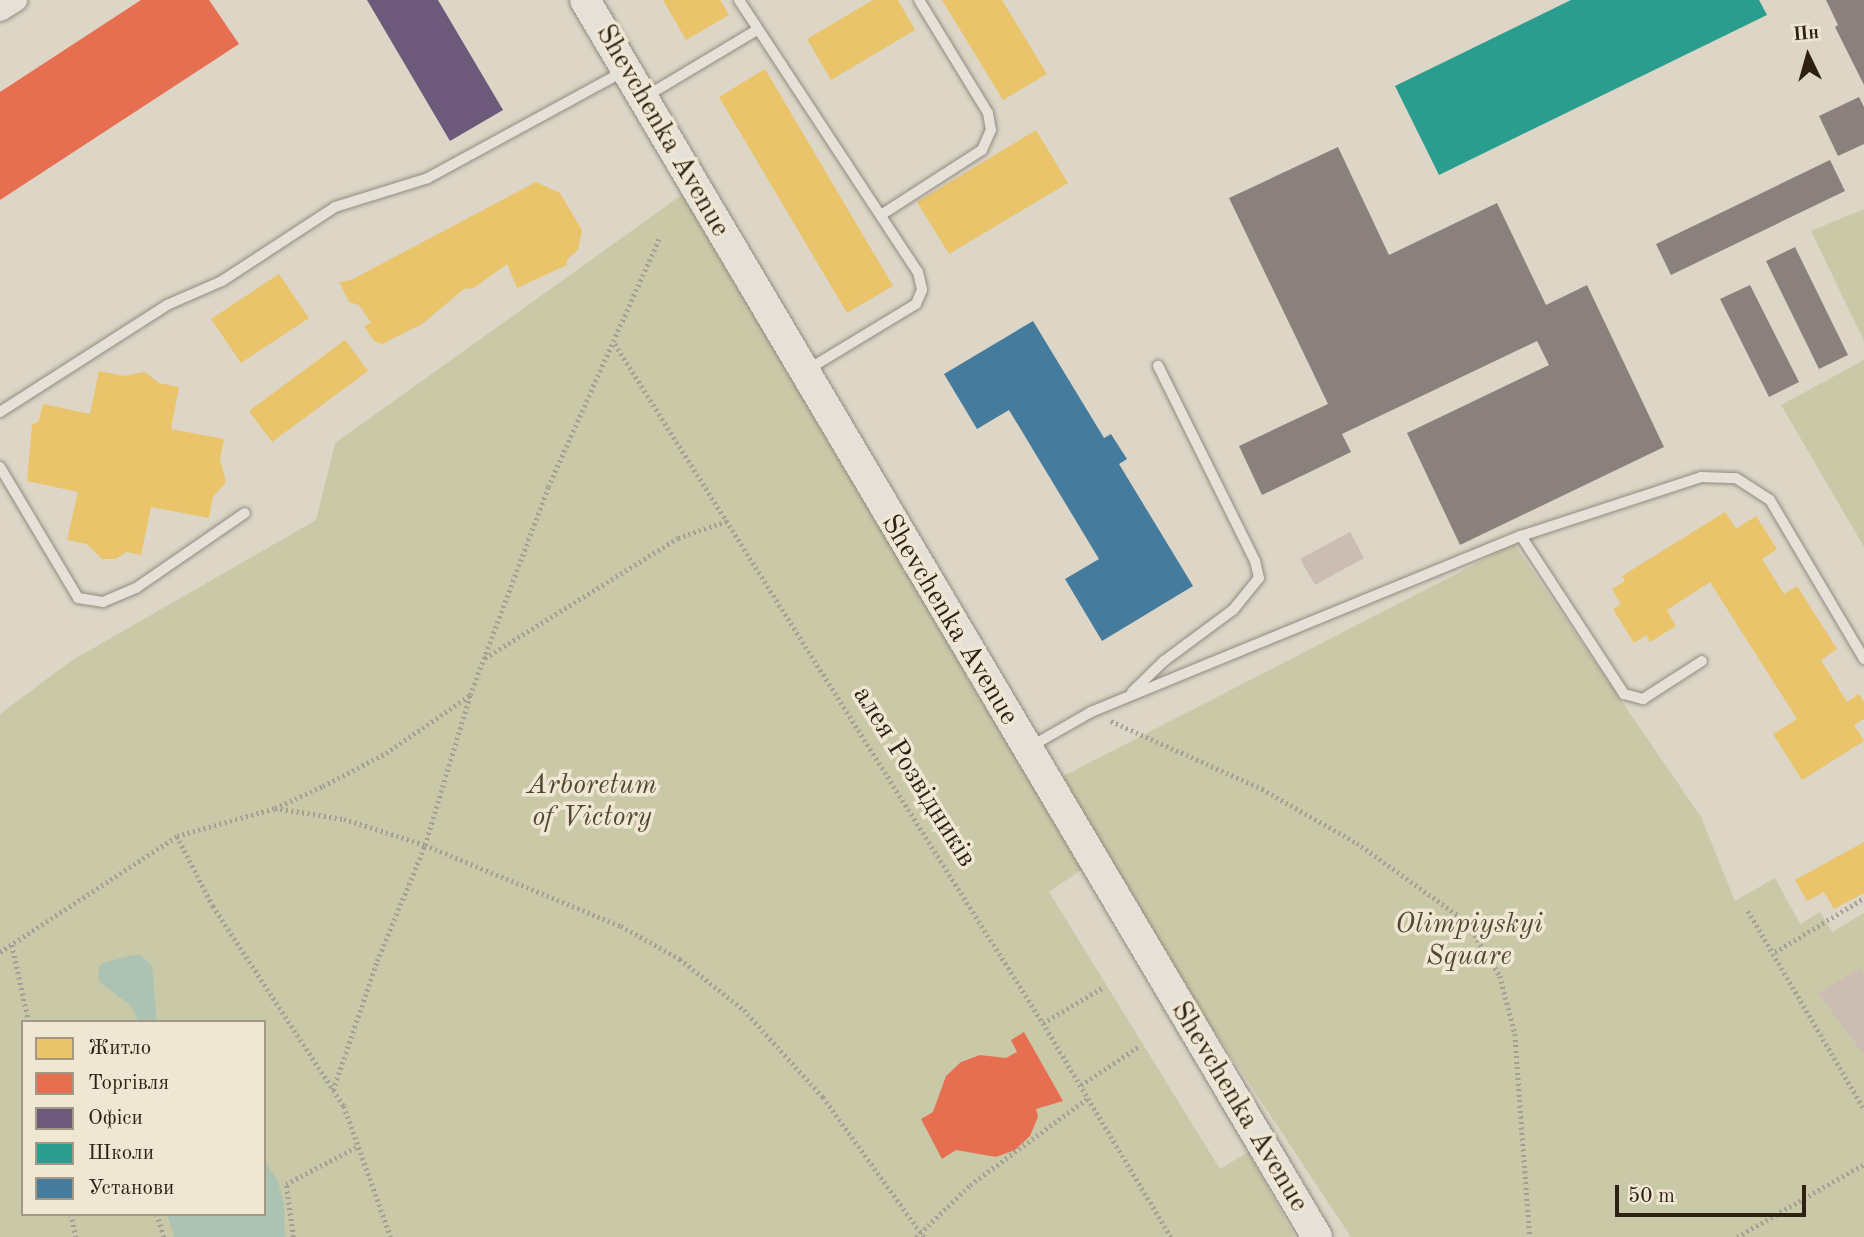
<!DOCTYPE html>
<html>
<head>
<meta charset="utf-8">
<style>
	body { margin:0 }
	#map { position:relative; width:1864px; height:1237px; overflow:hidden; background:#ddd6c6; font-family:"Old Standard TT",serif }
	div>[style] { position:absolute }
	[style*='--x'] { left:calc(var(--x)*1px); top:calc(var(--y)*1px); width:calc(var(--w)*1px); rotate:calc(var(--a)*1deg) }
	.green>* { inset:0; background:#cac9a7 }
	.water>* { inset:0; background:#acc3b4 }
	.homes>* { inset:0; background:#e9c46a }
	.shops>* { inset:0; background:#e76f51 }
	.offices>* { inset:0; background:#6d597a }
	.schools>* { inset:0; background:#2a9d8f }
	.public>* { inset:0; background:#457b9d }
	.industry>* { inset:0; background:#8a817c }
	.building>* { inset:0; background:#ccbdb2 }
	.path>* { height:4.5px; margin-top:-2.25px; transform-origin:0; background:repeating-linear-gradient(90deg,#a39f96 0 2px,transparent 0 5.5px) }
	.roads { filter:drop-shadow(0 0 2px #918b80) drop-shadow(0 0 2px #918b80) }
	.service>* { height:10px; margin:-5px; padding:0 5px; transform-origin:5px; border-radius:5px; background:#e5e1d9 }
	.minor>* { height:21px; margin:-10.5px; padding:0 10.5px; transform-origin:10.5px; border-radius:10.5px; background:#e5e1d9 }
	.secondary>* { height:30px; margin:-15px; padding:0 15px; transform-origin:15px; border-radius:15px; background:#e5e1d9 }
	span { translate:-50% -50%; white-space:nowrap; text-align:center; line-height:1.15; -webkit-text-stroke:7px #efe7d3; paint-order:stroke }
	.street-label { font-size:28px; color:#2f2111 }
	.park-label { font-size:28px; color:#524830; font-style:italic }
	.legend { position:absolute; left:21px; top:1020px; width:245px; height:196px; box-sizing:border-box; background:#efe7d3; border:2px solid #a29885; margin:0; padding:9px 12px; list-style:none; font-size:21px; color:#2f2111 }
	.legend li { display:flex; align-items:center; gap:14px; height:35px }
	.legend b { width:35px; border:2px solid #a29885 }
	.north { position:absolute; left:1773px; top:21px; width:70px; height:70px; -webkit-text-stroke:5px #efe7d3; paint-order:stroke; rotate:355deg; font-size:19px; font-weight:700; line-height:28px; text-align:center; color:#2f2111 }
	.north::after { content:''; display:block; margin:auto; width:24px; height:32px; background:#2f2111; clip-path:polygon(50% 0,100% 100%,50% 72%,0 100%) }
	.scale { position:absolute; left:1615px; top:1185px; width:191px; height:32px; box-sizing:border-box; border:4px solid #2f2111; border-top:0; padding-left:9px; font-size:21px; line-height:24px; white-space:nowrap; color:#2f2111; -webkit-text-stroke:5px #efe7d3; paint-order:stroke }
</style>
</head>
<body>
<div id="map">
	<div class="green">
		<div style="clip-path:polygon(evenodd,690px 189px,1087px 866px,1049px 892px,1220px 1169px,1248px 1152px,1295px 1237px,0 1237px,0 714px,71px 661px,316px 520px,335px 443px,690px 189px,23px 1022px,264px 1022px,264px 1214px,23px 1214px,23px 1022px)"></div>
		<div style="clip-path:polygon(1864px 209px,1864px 341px,1811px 231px)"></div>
		<div style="clip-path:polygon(1864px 360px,1864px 547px,1781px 405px)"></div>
		<div style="clip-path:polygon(1514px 544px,1701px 817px,1735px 901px,1775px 878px,1800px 924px,1820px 912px,1832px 932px,1864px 913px,1864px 1237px,1351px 1237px,1050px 783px)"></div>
	</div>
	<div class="water">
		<div style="clip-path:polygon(133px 955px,141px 955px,152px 966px,157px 1022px,139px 1022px,130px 1005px,99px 982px,98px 968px,103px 963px)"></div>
		<div style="clip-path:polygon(264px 1161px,278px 1181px,284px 1204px,285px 1237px,174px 1237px,167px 1214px,264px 1214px)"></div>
	</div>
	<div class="homes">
		<div style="clip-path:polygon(663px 0,720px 0,729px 15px,686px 40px)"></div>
		<div style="clip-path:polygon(873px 0,898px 0,915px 30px,831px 80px,807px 39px)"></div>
		<div style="clip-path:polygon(942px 0,1002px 0,1047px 74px,1003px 100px)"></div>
		<div style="clip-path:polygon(765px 69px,893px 286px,847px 313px,719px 97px)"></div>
		<div style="clip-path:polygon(1036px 130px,1068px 183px,949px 254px,917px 202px)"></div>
		<div style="clip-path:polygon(536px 182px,560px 193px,582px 230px,578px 250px,567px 259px,567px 265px,517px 288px,507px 264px,474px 288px,464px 289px,422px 324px,382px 344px,374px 341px,364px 326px,371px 323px,359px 305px,349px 302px,339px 282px,351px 280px)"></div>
		<div style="clip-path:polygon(279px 274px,309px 318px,241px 363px,211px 319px)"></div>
		<div style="clip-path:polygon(345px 340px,368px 371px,272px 442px,249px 411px)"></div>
		<div style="clip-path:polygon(99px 371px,124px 376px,145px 372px,159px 383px,179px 387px,171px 429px,224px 439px,220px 459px,226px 482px,213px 497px,209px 518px,151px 507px,141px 555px,126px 552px,116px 559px,102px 559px,87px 544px,67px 540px,78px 492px,27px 481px,32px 425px,39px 421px,43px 404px,90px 414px)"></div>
		<div style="clip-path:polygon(1725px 512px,1736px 529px,1756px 516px,1777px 549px,1762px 559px,1784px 594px,1797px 586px,1837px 649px,1821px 660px,1847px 702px,1859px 694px,1864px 702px,1864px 719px,1854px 725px,1864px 741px,1802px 780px,1773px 734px,1797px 719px,1710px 582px,1667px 610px,1676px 626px,1650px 642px,1646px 635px,1634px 643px,1613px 609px,1621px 604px,1612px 589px,1625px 581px,1622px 576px)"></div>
		<div style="clip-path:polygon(1864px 842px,1864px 893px,1834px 909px,1824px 892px,1807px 901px,1795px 880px)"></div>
	</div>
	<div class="shops">
		<div style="clip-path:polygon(141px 0,209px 0,239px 44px,0 200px,0 92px)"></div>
		<div style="clip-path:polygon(1024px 1032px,1063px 1101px,1036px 1109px,1038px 1117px,1030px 1136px,1015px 1150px,996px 1157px,956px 1150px,942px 1159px,921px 1119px,933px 1112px,946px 1076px,961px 1062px,980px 1055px,1006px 1058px,1017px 1052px,1011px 1040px)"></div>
	</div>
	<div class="offices">
		<div style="clip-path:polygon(367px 0,438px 0,503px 110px,450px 141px)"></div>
	</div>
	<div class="schools">
		<div style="clip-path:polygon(1571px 0,1759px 0,1767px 15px,1439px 175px,1395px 86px)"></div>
	</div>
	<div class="public">
		<div style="clip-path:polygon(1033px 321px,1104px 438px,1111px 434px,1127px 459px,1119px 464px,1193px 586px,1102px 641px,1065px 579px,1099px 559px,1009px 410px,977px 429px,944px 374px)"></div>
	</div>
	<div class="industry">
		<div style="clip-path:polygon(1826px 0,1864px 0,1864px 85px,1835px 27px,1838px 25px)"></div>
		<div style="clip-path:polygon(1859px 97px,1864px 107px,1864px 144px,1838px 156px,1819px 116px)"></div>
		<div style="clip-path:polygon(1338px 147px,1389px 255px,1497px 203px,1546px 305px,1587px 285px,1664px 447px,1460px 545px,1407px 433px,1549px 365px,1537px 341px,1342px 434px,1351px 452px,1262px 495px,1239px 446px,1328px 404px,1229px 198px)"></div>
		<div style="clip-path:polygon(1830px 160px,1845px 191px,1671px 275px,1656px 244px)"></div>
		<div style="clip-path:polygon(1795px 247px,1848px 355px,1819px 369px,1766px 261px)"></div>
		<div style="clip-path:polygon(1750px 285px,1799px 382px,1769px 397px,1720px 299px)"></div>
	</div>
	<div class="building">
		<div style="clip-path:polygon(1350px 532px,1364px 558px,1315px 585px,1300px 559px)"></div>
		<div style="clip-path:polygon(1860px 968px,1864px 974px,1864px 1055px,1818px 993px)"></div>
	</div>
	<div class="path">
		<div style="--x:615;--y:344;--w:803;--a:57.78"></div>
		<div style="--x:1043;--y:1023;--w:249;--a:59.1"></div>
		<div style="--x:485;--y:658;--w:227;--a:-31.9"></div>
		<div style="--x:678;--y:538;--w:52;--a:-19.1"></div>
		<div style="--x:1111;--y:721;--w:166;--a:24.2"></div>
		<div style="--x:1262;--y:789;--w:109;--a:29.6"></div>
		<div style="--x:1357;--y:843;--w:134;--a:35.6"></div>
		<div style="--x:1466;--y:921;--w:65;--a:58.3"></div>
		<div style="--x:1500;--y:976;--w:60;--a:75.5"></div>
		<div style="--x:1515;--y:1034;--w:204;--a:85.8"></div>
		<div style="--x:275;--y:808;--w:70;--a:9.1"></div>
		<div style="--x:344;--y:819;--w:85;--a:17.8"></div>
		<div style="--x:425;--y:845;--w:212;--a:22.5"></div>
		<div style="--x:621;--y:926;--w:68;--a:29.2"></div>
		<div style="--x:680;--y:959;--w:82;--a:38.6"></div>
		<div style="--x:744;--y:1010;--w:118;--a:47.8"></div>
		<div style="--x:823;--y:1097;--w:173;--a:54.2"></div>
		<div style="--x:177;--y:836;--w:79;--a:62.8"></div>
		<div style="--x:213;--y:906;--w:239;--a:56.8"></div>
		<div style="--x:344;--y:1106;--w:139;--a:70.3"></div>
		<div style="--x:1748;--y:911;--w:229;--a:59.6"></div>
		<div style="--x:12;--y:945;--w:79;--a:77.6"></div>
		<div style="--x:0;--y:952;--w:212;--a:-33.2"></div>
		<div style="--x:177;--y:836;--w:102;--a:-15.9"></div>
		<div style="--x:275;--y:808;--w:53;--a:-24.6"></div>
		<div style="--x:323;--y:786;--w:71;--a:-27.6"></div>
		<div style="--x:386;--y:753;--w:101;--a:-34.5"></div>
		<div style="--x:1775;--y:952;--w:104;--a:-31.2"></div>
		<div style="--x:1043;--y:1023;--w:69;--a:-30.7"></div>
		<div style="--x:1081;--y:1085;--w:69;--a:-33.7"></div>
		<div style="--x:333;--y:1090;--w:136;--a:-71.2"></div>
		<div style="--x:377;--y:961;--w:126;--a:-67.5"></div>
		<div style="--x:425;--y:845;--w:157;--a:-73.3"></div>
		<div style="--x:470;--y:695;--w:222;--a:-69.4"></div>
		<div style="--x:548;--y:487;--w:272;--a:-65.9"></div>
		<div style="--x:71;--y:1214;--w:24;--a:78"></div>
		<div style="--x:157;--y:1214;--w:24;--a:73"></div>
		<div style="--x:293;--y:1237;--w:53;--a:-97.5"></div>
		<div style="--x:286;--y:1184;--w:81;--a:-27.8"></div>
		<div style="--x:916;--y:1237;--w:75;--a:-43.9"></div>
		<div style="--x:970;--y:1185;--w:147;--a:-36.4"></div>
		<div style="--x:1737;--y:1237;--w:146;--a:-29.9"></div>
	</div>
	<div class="roads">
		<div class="service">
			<div style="--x:739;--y:0;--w:326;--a:56.7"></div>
			<div style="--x:918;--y:272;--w:18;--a:77"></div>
			<div style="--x:922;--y:290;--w:15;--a:113"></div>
			<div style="--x:916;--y:304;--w:127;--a:148.8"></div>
			<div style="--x:645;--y:97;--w:131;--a:-30.9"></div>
			<div style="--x:881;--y:215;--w:120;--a:-32.8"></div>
			<div style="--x:982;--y:150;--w:22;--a:-66"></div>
			<div style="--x:991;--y:130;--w:17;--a:-100"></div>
			<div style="--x:988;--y:113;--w:132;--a:-121.4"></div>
			<div style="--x:0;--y:412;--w:198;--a:-32.6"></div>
			<div style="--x:167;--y:305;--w:60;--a:-23.6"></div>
			<div style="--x:222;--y:281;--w:135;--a:-33.2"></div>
			<div style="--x:335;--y:207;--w:97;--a:-17.3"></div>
			<div style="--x:428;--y:178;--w:223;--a:-28.6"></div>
			<div style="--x:0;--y:467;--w:152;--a:59.2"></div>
			<div style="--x:78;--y:598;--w:25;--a:9"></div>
			<div style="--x:103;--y:602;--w:36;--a:-23"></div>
			<div style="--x:136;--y:588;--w:132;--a:-34.5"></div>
			<div style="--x:1521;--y:536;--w:189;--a:56.9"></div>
			<div style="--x:1624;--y:694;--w:20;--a:15"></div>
			<div style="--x:1643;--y:699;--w:70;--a:-32.8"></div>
			<div style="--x:1132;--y:692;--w:45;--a:-44.1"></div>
			<div style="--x:1164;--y:661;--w:86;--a:-36.5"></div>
			<div style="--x:1233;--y:610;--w:41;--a:-50.9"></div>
			<div style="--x:1259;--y:578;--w:17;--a:-103"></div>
			<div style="--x:1255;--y:561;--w:218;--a:-116.4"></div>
			<div style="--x:1028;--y:748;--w:73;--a:-29.7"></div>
			<div style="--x:1091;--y:712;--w:465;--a:-22.3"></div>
			<div style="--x:1521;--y:536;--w:189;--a:-18.1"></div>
			<div style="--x:1701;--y:477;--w:35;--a:2"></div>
			<div style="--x:1736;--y:478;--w:40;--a:32.9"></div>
			<div style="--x:1770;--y:500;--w:185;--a:59.4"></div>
		</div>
		<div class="minor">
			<div style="--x:0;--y:10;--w:19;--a:-32"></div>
		</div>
		<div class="secondary">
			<div style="--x:585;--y:0;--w:1437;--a:59.38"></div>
		</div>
	</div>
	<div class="street-label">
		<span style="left:662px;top:131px;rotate:60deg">Shevchenka Avenue</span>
		<span style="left:949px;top:620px;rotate:59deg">Shevchenka Avenue</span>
		<span style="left:914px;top:777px;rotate:58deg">алея Розвідників</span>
		<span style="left:1239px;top:1107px;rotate:59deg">Shevchenka Avenue</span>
	</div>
	<div class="park-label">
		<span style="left:592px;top:802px">Arboretum<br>of Victory</span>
		<span style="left:1469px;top:941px">Olimpiyskyi<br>Square</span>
	</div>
	<ul class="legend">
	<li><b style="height:19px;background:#e9c46a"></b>Житло</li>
	<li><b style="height:19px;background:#e76f51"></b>Торгівля</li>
	<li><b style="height:19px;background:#6d597a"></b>Офіси</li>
	<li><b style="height:19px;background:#2a9d8f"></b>Школи</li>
	<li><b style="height:19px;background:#457b9d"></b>Установи</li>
	</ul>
	<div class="north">Пн</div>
	<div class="scale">50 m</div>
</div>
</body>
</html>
